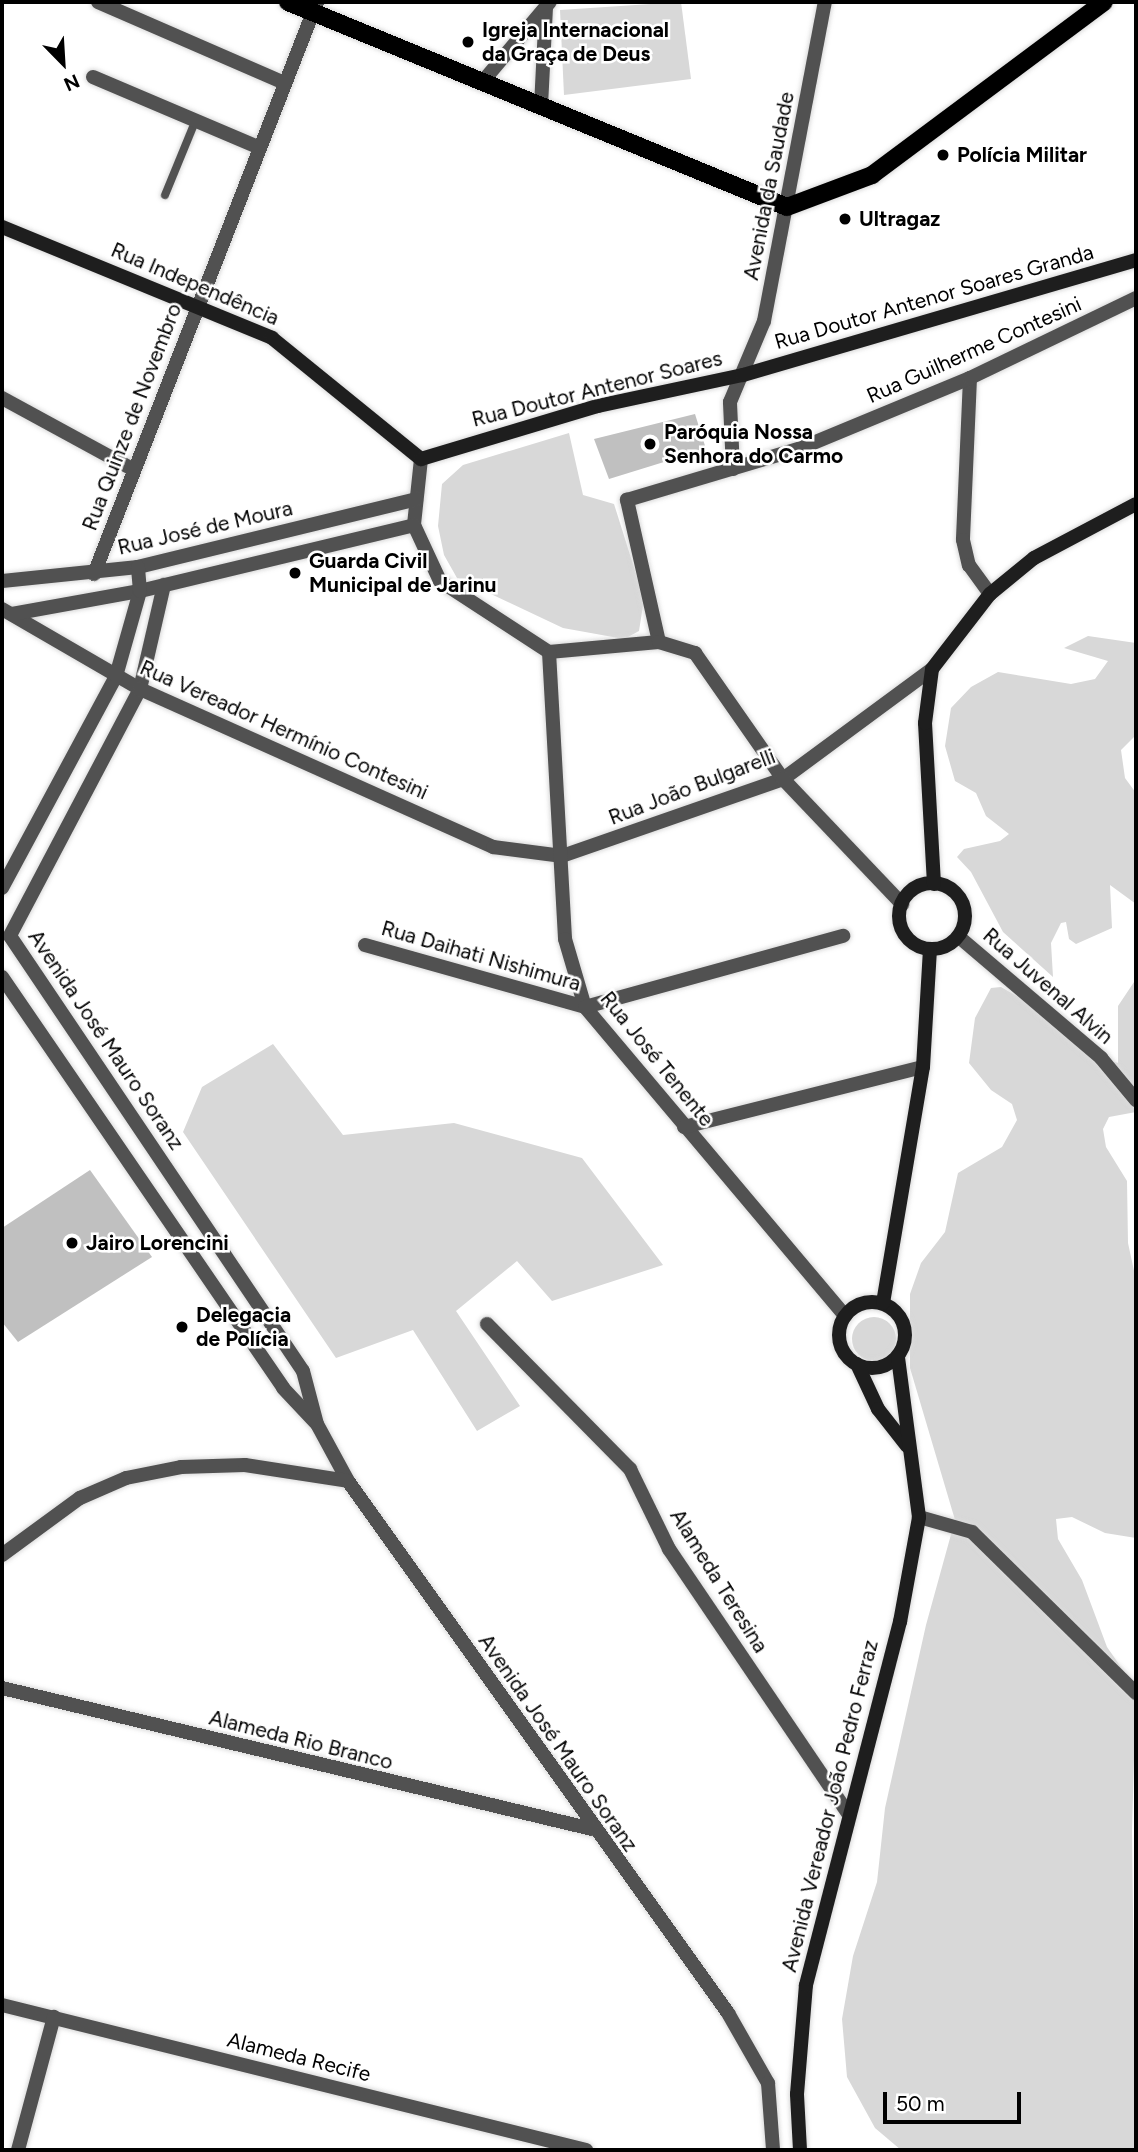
<!DOCTYPE html>
<html>
<head>
<meta charset="utf-8">
<style>
	body { margin:0 }
	#map { position:relative; width:1138px; height:2152px; overflow:hidden; background:#fff; font-family:Figtree,sans-serif }
	div>[style] { position:absolute }
	[style*='--x'] { left:calc(var(--x)*1px); top:calc(var(--y)*1px); width:calc(var(--w)*1px); rotate:calc(var(--a)*1deg) }
	.green>* { inset:0; background:#d8d8d8 }
	.round { border-radius:50% }
	.building>* { inset:0; background:#c0c0c0 }
	.roads { filter:drop-shadow(0 0 2px #dbdbdb) drop-shadow(0 0 2px #dbdbdb) }
	.service>* { height:8px; margin:-4px; padding:0 4px; transform-origin:4px; border-radius:4px; background:#515151 }
	.minor>* { height:14px; margin:-7px; padding:0 7px; transform-origin:7px; border-radius:7px; background:#515151 }
	.secondary>* { height:14px; margin:-7px; padding:0 7px; transform-origin:7px; border-radius:7px; background:#1e1e1e }
	.secondary>.ring { margin:-7px; padding:0; box-sizing:content-box; background:none; border:14px solid #1e1e1e; border-radius:50% }
	.primary>* { height:18px; margin:-9px; padding:0 9px; transform-origin:9px; border-radius:9px; background:#000 }
	.dots>* { width:19px; height:19px; translate:-50% -50%; box-sizing:border-box; border:4px solid #fff; border-radius:50% }
	span { translate:-50% -50%; white-space:nowrap; text-align:center; line-height:1.15; -webkit-text-stroke:5px #fff; paint-order:stroke }
	.poi-label { font-size:21px; color:#000; font-weight:700 }
	.left { translate:0 -50%; text-align:left }
	.street-label { font-size:21px; color:#000 }
	.frame { position:absolute; inset:0; border:4px solid #000; pointer-events:none }
	.north { position:absolute; left:28px; top:28px; width:70px; height:70px; -webkit-text-stroke:5px #fff; paint-order:stroke; rotate:156deg; font-size:19px; font-weight:700; line-height:28px; text-align:center; color:#000 }
	.north::after { content:''; display:block; margin:auto; width:24px; height:32px; background:#000; clip-path:polygon(50% 0,100% 100%,50% 72%,0 100%) }
	.scale { position:absolute; left:883px; top:2092px; width:138px; height:32px; box-sizing:border-box; border:4px solid #000; border-top:0; padding-left:9px; font-size:21px; line-height:24px; white-space:nowrap; color:#000; -webkit-text-stroke:5px #fff; paint-order:stroke }
</style>
</head>
<body>
<div id="map">
	<div class="green">
		<div style="clip-path:polygon(681px 2px,691px 79px,564px 95px,560px 10px)"></div>
		<div style="clip-path:polygon(569px 433px,583px 495px,614px 504px,644px 599px,639px 631px,624px 639px,563px 628px,457px 578px,444px 555px,438px 526px,442px 484px,463px 465px)"></div>
		<div style="clip-path:polygon(1088px 636px,1136px 643px,1136px 735px,1121px 750px,1125px 778px,1136px 793px,1136px 904px,1110px 885px,1112px 928px,1076px 944px,1069px 939px,1066px 922px,1061px 923px,1051px 943px,1053px 977px,1003px 932px,971px 872px,957px 857px,964px 849px,1000px 841px,1009px 834px,986px 816px,976px 793px,955px 781px,945px 746px,951px 708px,971px 687px,998px 672px,1071px 684px,1095px 679px,1108px 661px,1064px 648px)"></div>
		<div style="clip-path:polygon(1136px 979px,1136px 1112px,1109px 1117px,1103px 1129px,1106px 1147px,1127px 1181px,1128px 1243px,1136px 1280px,1136px 1538px,1105px 1533px,1072px 1517px,1056px 1519px,1058px 1539px,1082px 1580px,1107px 1647px,1136px 1689px,1132px 1831px,1136px 2150px,901px 2150px,875px 2128px,847px 2077px,842px 2019px,853px 1956px,877px 1882px,885px 1808px,926px 1625px,955px 1520px,910px 1368px,910px 1294px,921px 1263px,945px 1232px,958px 1173px,1002px 1147px,1017px 1120px,1012px 1104px,991px 1090px,969px 1063px,975px 1018px,991px 988px,1001px 987px,1038px 1008px,1101px 1058px,1118px 1063px,1118px 1006px)"></div>
		<div style="clip-path:polygon(273px 1044px,343px 1135px,454px 1123px,582px 1158px,663px 1265px,552px 1301px,517px 1261px,456px 1311px,520px 1406px,477px 1431px,413px 1330px,336px 1358px,183px 1132px,202px 1087px)"></div>
		<div class="round" style="left:852px;top:1317px;width:44px;height:44px"></div>
	</div>
	<div class="building">
		<div style="clip-path:polygon(695px 414px,706px 449px,609px 479px,594px 439px)"></div>
		<div style="clip-path:polygon(90px 1170px,152px 1257px,18px 1342px,2px 1322px,2px 1228px)"></div>
	</div>
	<div class="roads">
		<div class="service">
			<div style="--x:165;--y:195;--w:79;--a:-67.7"></div>
		</div>
		<div class="minor">
			<div style="--x:98;--y:2;--w:203;--a:23.5"></div>
			<div style="--x:93;--y:77;--w:181;--a:23"></div>
			<div style="--x:484;--y:80;--w:102;--a:-49.8"></div>
			<div style="--x:541;--y:106;--w:98;--a:-87.1"></div>
			<div style="--x:970;--y:378;--w:162;--a:92.5"></div>
			<div style="--x:963;--y:540;--w:26;--a:77"></div>
			<div style="--x:969;--y:565;--w:36;--a:54"></div>
			<div style="--x:2;--y:398;--w:148;--a:28.6"></div>
			<div style="--x:421;--y:459;--w:66;--a:96.1"></div>
			<div style="--x:414;--y:525;--w:62;--a:65.1"></div>
			<div style="--x:440;--y:581;--w:130;--a:33.1"></div>
			<div style="--x:549;--y:652;--w:110;--a:-5.2"></div>
			<div style="--x:659;--y:642;--w:146;--a:-102.7"></div>
			<div style="--x:627;--y:500;--w:182;--a:-16.6"></div>
			<div style="--x:801;--y:448;--w:183;--a:-22.5"></div>
			<div style="--x:970;--y:378;--w:184;--a:-25.7"></div>
			<div style="--x:733;--y:469;--w:67;--a:-92.6"></div>
			<div style="--x:730;--y:402;--w:88;--a:-67.2"></div>
			<div style="--x:764;--y:321;--w:325;--a:-79.2"></div>
			<div style="--x:94;--y:574;--w:614;--a:-68.7"></div>
			<div style="--x:2;--y:581;--w:137;--a:-5.9"></div>
			<div style="--x:138;--y:567;--w:286;--a:-13.7"></div>
			<div style="--x:164;--y:585;--w:107;--a:103"></div>
			<div style="--x:140;--y:689;--w:279;--a:117.8"></div>
			<div style="--x:10;--y:936;--w:524;--a:56.04"></div>
			<div style="--x:303;--y:1371;--w:55;--a:75.2"></div>
			<div style="--x:317;--y:1424;--w:65;--a:61.5"></div>
			<div style="--x:348;--y:1481;--w:654;--a:54.46"></div>
			<div style="--x:728;--y:2013;--w:81;--a:60.3"></div>
			<div style="--x:768;--y:2083;--w:67;--a:85.7"></div>
			<div style="--x:2;--y:609;--w:160;--a:30.1"></div>
			<div style="--x:140;--y:689;--w:387;--a:24.1"></div>
			<div style="--x:493;--y:847;--w:70;--a:7.4"></div>
			<div style="--x:562;--y:856;--w:234;--a:-19.2"></div>
			<div style="--x:783;--y:779;--w:185;--a:-36.4"></div>
			<div style="--x:12;--y:614;--w:130;--a:-10.2"></div>
			<div style="--x:140;--y:591;--w:282;--a:-13.5"></div>
			<div style="--x:659;--y:642;--w:38;--a:17"></div>
			<div style="--x:695;--y:653;--w:154;--a:55.1"></div>
			<div style="--x:783;--y:779;--w:173;--a:46.4"></div>
			<div style="--x:549;--y:652;--w:287;--a:86.8"></div>
			<div style="--x:565;--y:939;--w:71;--a:73.6"></div>
			<div style="--x:585;--y:1007;--w:404;--a:49.9"></div>
			<div style="--x:2;--y:888;--w:241;--a:-61.7"></div>
			<div style="--x:116;--y:676;--w:88;--a:-74.2"></div>
			<div style="--x:140;--y:591;--w:24;--a:-95"></div>
			<div style="--x:959;--y:937;--w:187;--a:40.4"></div>
			<div style="--x:1101;--y:1058;--w:55;--a:50.2"></div>
			<div style="--x:365;--y:945;--w:229;--a:15.7"></div>
			<div style="--x:585;--y:1007;--w:268;--a:-15.4"></div>
			<div style="--x:2;--y:977;--w:498;--a:55.6"></div>
			<div style="--x:283;--y:1388;--w:47;--a:46.7"></div>
			<div style="--x:684;--y:1127;--w:246;--a:-14.1"></div>
			<div style="--x:487;--y:1324;--w:204;--a:45.4"></div>
			<div style="--x:630;--y:1469;--w:89;--a:64"></div>
			<div style="--x:669;--y:1549;--w:318;--a:55.9"></div>
			<div style="--x:919;--y:1517;--w:55;--a:15.8"></div>
			<div style="--x:972;--y:1532;--w:230;--a:44.5"></div>
			<div style="--x:2;--y:1555;--w:97;--a:-36.2"></div>
			<div style="--x:80;--y:1498;--w:50;--a:-23.5"></div>
			<div style="--x:126;--y:1478;--w:56;--a:-11.3"></div>
			<div style="--x:181;--y:1467;--w:64;--a:-1.8"></div>
			<div style="--x:245;--y:1465;--w:104;--a:8.8"></div>
			<div style="--x:2;--y:1688;--w:607;--a:13.44"></div>
			<div style="--x:2;--y:2005;--w:602;--a:13.94"></div>
			<div style="--x:18;--y:2150;--w:138;--a:-74.9"></div>
		</div>
		<div class="secondary">
			<div style="--x:2;--y:227;--w:292;--a:22.3"></div>
			<div style="--x:272;--y:338;--w:192;--a:39.1"></div>
			<div style="--x:421;--y:459;--w:185;--a:-16.7"></div>
			<div style="--x:598;--y:406;--w:148;--a:-12.1"></div>
			<div style="--x:743;--y:375;--w:409;--a:-16.3"></div>
			<div class="ring" style="left:899px;top:883px;width:52px;height:52px"></div>
			<div style="--x:934;--y:884;--w:161;--a:-93.2"></div>
			<div style="--x:925;--y:723;--w:54;--a:-82.6"></div>
			<div style="--x:932;--y:669;--w:95;--a:-52.3"></div>
			<div style="--x:990;--y:594;--w:57;--a:-39.3"></div>
			<div style="--x:1034;--y:558;--w:115;--a:-27.9"></div>
			<div class="ring" style="left:839px;top:1302px;width:52px;height:52px"></div>
			<div style="--x:883;--y:1303;--w:239;--a:-80.4"></div>
			<div style="--x:923;--y:1067;--w:118;--a:-86.6"></div>
			<div style="--x:857;--y:1364;--w:50;--a:65"></div>
			<div style="--x:878;--y:1409;--w:47;--a:51.9"></div>
			<div style="--x:800;--y:2150;--w:56;--a:-93.1"></div>
			<div style="--x:797;--y:2094;--w:109;--a:-85.3"></div>
			<div style="--x:806;--y:1985;--w:375;--a:-75.5"></div>
			<div style="--x:900;--y:1622;--w:107;--a:-79.7"></div>
			<div style="--x:919;--y:1517;--w:161;--a:-97.5"></div>
		</div>
		<div class="primary">
			<div style="--x:288;--y:2;--w:539;--a:22.33"></div>
			<div style="--x:787;--y:207;--w:91;--a:-20.6"></div>
			<div style="--x:872;--y:175;--w:289;--a:-36.7"></div>
		</div>
	</div>
	<div class="dots">
		<div style="left:468px;top:42px;background:#000"></div>
		<div style="left:943px;top:155px;background:#000"></div>
		<div style="left:845px;top:219px;background:#000"></div>
		<div style="left:650px;top:444px;background:#000"></div>
		<div style="left:295px;top:573px;background:#000"></div>
		<div style="left:72px;top:1243px;background:#000"></div>
		<div style="left:182px;top:1327px;background:#000"></div>
	</div>
	<div class="poi-label">
		<span class="left" style="left:482px;top:42px">Igreja Internacional<br>da Graça de Deus</span>
		<span class="left" style="left:957px;top:155px">Polícia Militar</span>
		<span class="left" style="left:859px;top:219px">Ultragaz</span>
		<span class="left" style="left:664px;top:444px">Paróquia Nossa<br>Senhora do Carmo</span>
		<span class="left" style="left:309px;top:573px">Guarda Civil<br>Municipal de Jarinu</span>
		<span class="left" style="left:86px;top:1243px">Jairo Lorencini</span>
		<span class="left" style="left:196px;top:1327px">Delegacia<br>de Polícia</span>
	</div>
	<div class="street-label">
		<span style="left:769px;top:186px;rotate:-79deg">Avenida da Saudade</span>
		<span style="left:195px;top:284px;rotate:23deg">Rua Independência</span>
		<span style="left:934px;top:297px;rotate:-16deg">Rua Doutor Antenor Soares Granda</span>
		<span style="left:974px;top:350px;rotate:-24deg">Rua Guilherme Contesini</span>
		<span style="left:597px;top:389px;rotate:-14deg">Rua Doutor Antenor Soares</span>
		<span style="left:132px;top:417px;rotate:-69deg">Rua Quinze de Novembro</span>
		<span style="left:205px;top:528px;rotate:-13deg">Rua José de Moura</span>
		<span style="left:284px;top:730px;rotate:24deg">Rua Vereador Hermínio Contesini</span>
		<span style="left:692px;top:787px;rotate:-21deg">Rua João Bulgarelli</span>
		<span style="left:481px;top:956px;rotate:16deg">Rua Daihati Nishimura</span>
		<span style="left:1048px;top:986px;rotate:41deg">Rua Juvenal Alvin</span>
		<span style="left:106px;top:1040px;rotate:56deg">Avenida José Mauro Soranz</span>
		<span style="left:657px;top:1059px;rotate:51deg">Rua José Tenente</span>
		<span style="left:719px;top:1581px;rotate:58deg">Alameda Teresina</span>
		<span style="left:301px;top:1740px;rotate:14deg">Alameda Rio Branco</span>
		<span style="left:558px;top:1743px;rotate:55deg">Avenida José Mauro Soranz</span>
		<span style="left:830px;top:1806px;rotate:-76deg">Avenida Vereador João Pedro Ferraz</span>
		<span style="left:299px;top:2057px;rotate:14deg">Alameda Recife</span>
	</div>
	<div class="frame"></div>
	<div class="north">N</div>
	<div class="scale">50 m</div>
</div>
</body>
</html>
